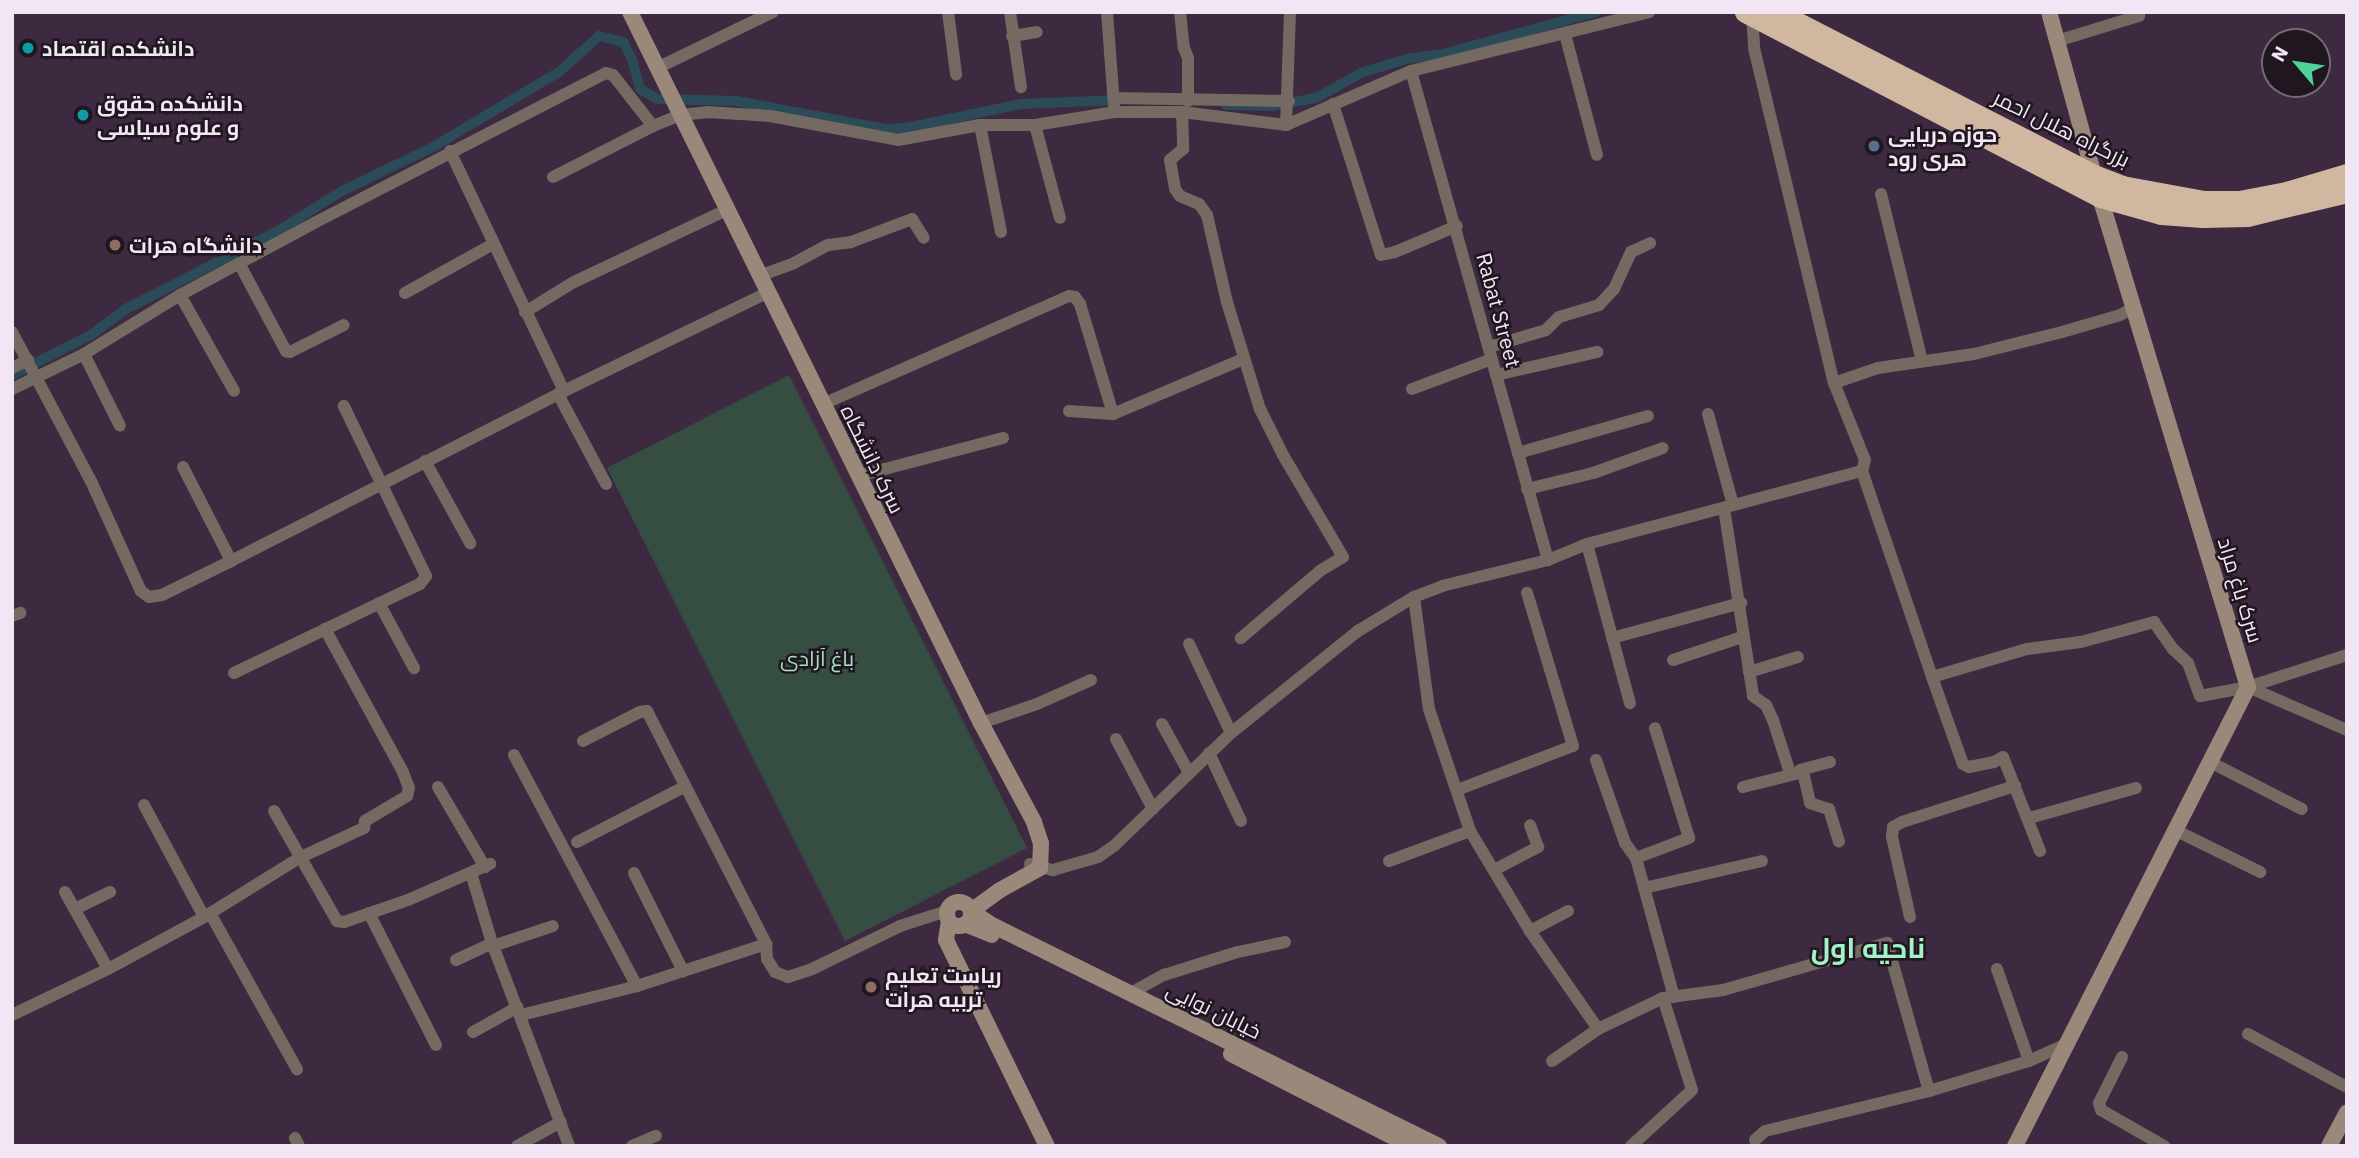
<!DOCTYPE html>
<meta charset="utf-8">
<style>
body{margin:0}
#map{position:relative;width:2359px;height:1158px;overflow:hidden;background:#3d2a40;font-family:"IBM Plex Sans",Cairo,sans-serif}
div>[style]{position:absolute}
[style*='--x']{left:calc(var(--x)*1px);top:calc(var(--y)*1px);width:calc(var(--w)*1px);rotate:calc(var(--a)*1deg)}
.green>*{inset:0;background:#364d41}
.canal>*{height:10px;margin:-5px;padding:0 5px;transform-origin:5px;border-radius:5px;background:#2a4b57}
.street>*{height:12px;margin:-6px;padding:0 6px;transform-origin:6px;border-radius:6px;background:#756a61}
.secondary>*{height:16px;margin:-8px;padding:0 8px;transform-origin:8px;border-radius:8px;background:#9a897b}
.secondary>.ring{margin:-8px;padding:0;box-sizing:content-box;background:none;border:16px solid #9a897b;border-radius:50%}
.highway>*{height:21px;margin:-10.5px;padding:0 10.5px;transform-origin:10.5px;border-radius:10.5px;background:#d1b6a0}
.dots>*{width:19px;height:19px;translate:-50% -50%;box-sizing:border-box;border:4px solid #1f1620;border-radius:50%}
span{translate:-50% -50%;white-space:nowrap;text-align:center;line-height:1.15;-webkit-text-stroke:5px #1f1620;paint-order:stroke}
.poi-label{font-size:21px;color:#f3e6f4;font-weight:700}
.left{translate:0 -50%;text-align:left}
.street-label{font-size:21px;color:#f3e6f4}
.park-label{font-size:21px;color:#a6e0c1}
.district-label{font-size:28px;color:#a1f2c7;font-weight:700}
.frame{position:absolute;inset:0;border:14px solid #f3e6f4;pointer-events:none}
.north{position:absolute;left:2261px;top:28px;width:70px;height:70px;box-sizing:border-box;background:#1f1620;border:2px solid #746975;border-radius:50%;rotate:299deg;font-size:19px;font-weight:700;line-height:28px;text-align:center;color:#f3e6f4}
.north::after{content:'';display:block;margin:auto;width:24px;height:32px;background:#50d398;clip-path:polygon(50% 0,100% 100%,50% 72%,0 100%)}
</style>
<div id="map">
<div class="green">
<div style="clip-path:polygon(789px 375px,1027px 848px,845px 941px,607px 468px)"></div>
</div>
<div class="canal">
<div style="--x:1226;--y:105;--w:46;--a:1.2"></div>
<div style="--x:1272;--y:106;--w:45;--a:-10.3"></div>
<div style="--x:1316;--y:98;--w:54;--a:-29"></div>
<div style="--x:1363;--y:72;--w:46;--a:-16.5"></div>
<div style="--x:1407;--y:59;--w:40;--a:-8.5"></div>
<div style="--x:1447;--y:53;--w:155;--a:-15.4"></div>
<div style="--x:12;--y:375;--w:89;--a:-26.9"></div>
<div style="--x:91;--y:335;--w:44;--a:-36.6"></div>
<div style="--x:126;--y:309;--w:173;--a:-27.2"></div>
<div style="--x:280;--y:230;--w:73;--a:-32.2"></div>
<div style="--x:342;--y:191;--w:101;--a:-25.8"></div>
<div style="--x:433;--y:147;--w:147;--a:-30.8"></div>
<div style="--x:559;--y:72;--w:54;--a:-42"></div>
<div style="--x:599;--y:36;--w:25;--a:14"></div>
<div style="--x:623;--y:42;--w:19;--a:62"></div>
<div style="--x:632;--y:59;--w:31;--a:75"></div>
<div style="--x:640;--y:89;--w:20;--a:30"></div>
<div style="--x:657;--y:99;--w:80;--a:1.4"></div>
<div style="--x:737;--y:101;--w:151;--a:10.7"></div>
<div style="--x:885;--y:129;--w:21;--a:-3"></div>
<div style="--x:906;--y:128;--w:117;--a:-11.8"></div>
<div style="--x:1021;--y:104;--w:98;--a:-2.3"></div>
</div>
<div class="street">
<div style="--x:948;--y:12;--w:63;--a:82.6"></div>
<div style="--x:1010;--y:12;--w:76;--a:81.7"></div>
<div style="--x:1107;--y:12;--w:93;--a:85.7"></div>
<div style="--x:1180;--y:12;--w:36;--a:84"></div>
<div style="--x:1184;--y:48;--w:11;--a:68"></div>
<div style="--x:1188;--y:58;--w:43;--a:90"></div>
<div style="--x:1752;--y:16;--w:32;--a:86"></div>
<div style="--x:1754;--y:48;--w:344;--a:76.6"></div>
<div style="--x:1834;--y:383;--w:83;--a:68.1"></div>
<div style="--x:1865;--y:460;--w:11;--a:105"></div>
<div style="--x:1862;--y:471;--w:218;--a:71.2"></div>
<div style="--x:1932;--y:677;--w:92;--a:70.4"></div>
<div style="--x:1963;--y:764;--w:7;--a:27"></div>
<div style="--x:1969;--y:767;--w:25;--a:-11"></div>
<div style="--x:1994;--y:762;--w:10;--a:-29"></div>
<div style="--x:2003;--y:757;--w:101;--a:68.5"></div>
<div style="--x:1565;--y:34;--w:125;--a:75.2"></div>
<div style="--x:1012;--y:36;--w:25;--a:-9"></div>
<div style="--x:2057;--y:41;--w:86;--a:-17"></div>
<div style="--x:657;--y:68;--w:129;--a:-25.8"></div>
<div style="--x:1411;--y:71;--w:508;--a:74.35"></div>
<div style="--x:1114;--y:98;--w:175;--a:1"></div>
<div style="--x:1333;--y:104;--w:158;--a:72.4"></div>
<div style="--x:1381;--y:255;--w:14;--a:-12"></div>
<div style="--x:1395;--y:252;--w:67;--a:-22.8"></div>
<div style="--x:1182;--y:112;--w:37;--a:88"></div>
<div style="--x:1183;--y:149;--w:17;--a:140"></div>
<div style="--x:1170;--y:160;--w:29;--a:80"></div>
<div style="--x:1175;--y:189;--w:9;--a:54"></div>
<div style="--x:1180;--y:196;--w:21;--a:23"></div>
<div style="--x:1199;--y:204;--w:14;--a:54"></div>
<div style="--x:1207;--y:215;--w:89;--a:77.1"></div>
<div style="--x:1227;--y:302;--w:112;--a:72.9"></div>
<div style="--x:1260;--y:409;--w:51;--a:63.4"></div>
<div style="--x:1283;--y:455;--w:118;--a:59.5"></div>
<div style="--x:1343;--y:557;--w:27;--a:149"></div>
<div style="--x:1320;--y:571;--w:104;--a:139.7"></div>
<div style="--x:980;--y:125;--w:109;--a:78.9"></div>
<div style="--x:1035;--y:125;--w:96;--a:75"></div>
<div style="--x:1286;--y:125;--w:113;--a:-88"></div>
<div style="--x:450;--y:151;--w:266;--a:64.6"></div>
<div style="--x:553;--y:177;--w:112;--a:-27"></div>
<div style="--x:653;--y:126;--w:29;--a:-22"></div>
<div style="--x:680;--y:115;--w:27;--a:-6"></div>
<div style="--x:707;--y:112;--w:63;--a:3.6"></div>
<div style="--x:770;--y:116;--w:130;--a:10.6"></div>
<div style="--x:898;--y:140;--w:83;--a:-10.4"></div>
<div style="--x:980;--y:125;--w:55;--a:0"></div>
<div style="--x:1035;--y:125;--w:80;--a:-9.3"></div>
<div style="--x:1114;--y:112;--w:68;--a:0"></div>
<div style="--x:1182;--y:112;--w:105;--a:7.1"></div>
<div style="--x:1286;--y:125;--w:136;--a:-23.4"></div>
<div style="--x:1411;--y:71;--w:245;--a:-13.9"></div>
<div style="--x:1881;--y:194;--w:172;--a:76.2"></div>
<div style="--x:240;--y:265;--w:98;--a:61.9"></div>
<div style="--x:286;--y:351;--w:4;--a:14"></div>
<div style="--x:290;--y:352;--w:60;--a:-26.6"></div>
<div style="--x:759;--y:276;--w:37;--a:-20"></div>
<div style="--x:794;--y:263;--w:38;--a:-28"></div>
<div style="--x:828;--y:245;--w:23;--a:-7"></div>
<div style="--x:851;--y:242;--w:65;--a:-20.7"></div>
<div style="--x:912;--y:219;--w:22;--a:58"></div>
<div style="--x:405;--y:293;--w:101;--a:-29.1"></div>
<div style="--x:180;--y:295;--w:110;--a:60.6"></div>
<div style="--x:525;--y:312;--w:57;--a:-31.5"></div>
<div style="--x:574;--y:282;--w:168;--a:-25.3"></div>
<div style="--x:12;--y:332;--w:169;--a:62.1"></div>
<div style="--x:91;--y:481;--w:121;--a:65.6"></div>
<div style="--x:141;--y:591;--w:10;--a:37"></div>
<div style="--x:149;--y:597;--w:13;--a:-9"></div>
<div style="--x:162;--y:595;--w:77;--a:-26.2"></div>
<div style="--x:231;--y:561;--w:374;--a:-27"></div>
<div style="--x:564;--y:391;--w:225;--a:-25.8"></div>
<div style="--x:1489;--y:347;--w:59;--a:-16.6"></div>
<div style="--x:1546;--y:330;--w:18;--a:-45"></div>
<div style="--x:1559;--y:317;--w:42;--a:-16.7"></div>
<div style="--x:1599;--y:305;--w:22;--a:-47"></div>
<div style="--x:1614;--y:289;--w:41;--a:-65.3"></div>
<div style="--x:1631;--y:252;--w:21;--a:-25"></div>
<div style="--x:84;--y:354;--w:80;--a:63.4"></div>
<div style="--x:12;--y:368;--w:18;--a:-27"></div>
<div style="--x:1496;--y:375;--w:104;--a:-12.8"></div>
<div style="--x:1834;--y:383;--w:46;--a:-18.8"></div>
<div style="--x:1878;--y:368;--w:97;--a:-8.3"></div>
<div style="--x:1974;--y:354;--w:91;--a:-14"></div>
<div style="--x:2062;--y:332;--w:60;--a:-16.3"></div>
<div style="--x:2120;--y:315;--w:15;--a:-28"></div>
<div style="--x:12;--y:389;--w:80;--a:-25.9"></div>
<div style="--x:84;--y:354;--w:113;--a:-31.6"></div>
<div style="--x:180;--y:295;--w:154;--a:-28.2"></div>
<div style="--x:316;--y:222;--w:326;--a:-27.2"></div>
<div style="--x:606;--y:73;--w:7;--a:16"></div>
<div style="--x:613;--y:75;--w:65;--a:51.9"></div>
<div style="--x:1412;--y:389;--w:85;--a:-20.6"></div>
<div style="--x:558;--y:394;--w:102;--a:61.9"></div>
<div style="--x:823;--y:404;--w:269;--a:-23.7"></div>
<div style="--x:1069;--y:296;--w:6;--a:9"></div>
<div style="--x:1075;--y:297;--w:9;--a:54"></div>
<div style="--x:1080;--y:304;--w:115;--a:73.3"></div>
<div style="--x:1069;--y:411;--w:44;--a:3.9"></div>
<div style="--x:1113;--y:414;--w:141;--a:-22.9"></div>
<div style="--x:1708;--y:414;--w:94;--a:74.6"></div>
<div style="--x:1518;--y:453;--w:135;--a:-15.9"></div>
<div style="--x:425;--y:461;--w:94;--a:61.2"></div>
<div style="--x:183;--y:467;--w:106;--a:62.9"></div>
<div style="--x:858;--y:476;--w:150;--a:-14.7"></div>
<div style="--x:1527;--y:489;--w:68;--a:-13.6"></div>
<div style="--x:1593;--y:473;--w:74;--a:-19.7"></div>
<div style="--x:1724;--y:508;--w:190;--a:81.2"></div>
<div style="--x:1753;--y:696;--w:16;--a:35"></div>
<div style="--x:1766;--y:705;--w:17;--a:65"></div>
<div style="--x:1773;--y:720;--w:56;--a:72.2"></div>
<div style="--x:1587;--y:544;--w:165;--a:74.9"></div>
<div style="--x:1414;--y:597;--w:113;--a:82.4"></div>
<div style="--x:1429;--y:709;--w:129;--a:71.4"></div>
<div style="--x:1470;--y:831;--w:117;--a:59"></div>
<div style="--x:1530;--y:931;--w:119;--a:55.2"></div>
<div style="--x:1598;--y:1029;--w:72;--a:-25.5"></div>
<div style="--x:1663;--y:998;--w:96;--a:72.5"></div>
<div style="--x:1692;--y:1090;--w:83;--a:137.4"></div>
<div style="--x:379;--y:603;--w:74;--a:61.7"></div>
<div style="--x:12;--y:616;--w:9;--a:-21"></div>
<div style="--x:1612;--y:638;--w:134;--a:-15.2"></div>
<div style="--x:1189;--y:644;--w:98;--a:64.7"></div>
<div style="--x:1673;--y:660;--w:73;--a:-18.4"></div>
<div style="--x:1749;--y:672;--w:51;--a:-17"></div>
<div style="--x:234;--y:673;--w:206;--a:-25.6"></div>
<div style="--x:420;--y:584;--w:10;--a:-53"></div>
<div style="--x:426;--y:576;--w:189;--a:-115.8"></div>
<div style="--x:1932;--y:677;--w:99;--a:-16.4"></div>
<div style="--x:2027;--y:649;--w:54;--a:-7.4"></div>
<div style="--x:2081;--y:642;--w:76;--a:-15.3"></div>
<div style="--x:2154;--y:622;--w:33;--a:55"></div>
<div style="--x:2173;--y:649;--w:21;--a:43"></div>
<div style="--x:2188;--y:663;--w:35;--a:70"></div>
<div style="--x:2200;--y:696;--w:49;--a:-10.6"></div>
<div style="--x:2248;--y:687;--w:104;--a:-17.9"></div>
<div style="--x:2248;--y:687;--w:108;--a:23.5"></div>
<div style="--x:981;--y:723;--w:59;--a:-18.7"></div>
<div style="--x:1037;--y:704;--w:59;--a:-24"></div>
<div style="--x:1162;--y:724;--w:54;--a:61"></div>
<div style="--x:1116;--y:739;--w:79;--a:62.1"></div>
<div style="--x:583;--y:741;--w:64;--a:-27"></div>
<div style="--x:640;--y:712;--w:7;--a:-8"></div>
<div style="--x:647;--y:711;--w:262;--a:62.9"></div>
<div style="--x:1209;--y:753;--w:75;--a:64.8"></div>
<div style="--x:514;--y:755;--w:262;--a:62"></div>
<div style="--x:1596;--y:760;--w:88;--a:70.7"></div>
<div style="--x:1625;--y:843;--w:19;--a:54"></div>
<div style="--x:1636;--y:858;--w:144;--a:74.7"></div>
<div style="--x:2210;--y:762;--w:103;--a:27.1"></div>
<div style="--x:1800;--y:770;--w:31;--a:-15"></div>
<div style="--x:438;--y:787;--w:93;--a:59.6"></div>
<div style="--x:1743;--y:787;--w:62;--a:-14"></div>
<div style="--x:1803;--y:772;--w:32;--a:77"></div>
<div style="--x:1810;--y:803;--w:20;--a:18"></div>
<div style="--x:1829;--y:809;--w:34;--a:73"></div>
<div style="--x:1457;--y:790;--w:124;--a:-20.8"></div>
<div style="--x:1573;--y:746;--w:160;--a:-106.7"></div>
<div style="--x:144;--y:805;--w:127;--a:61.8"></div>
<div style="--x:274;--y:811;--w:127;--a:60.2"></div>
<div style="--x:337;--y:921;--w:7;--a:8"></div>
<div style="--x:344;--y:922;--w:68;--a:-19"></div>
<div style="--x:408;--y:900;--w:90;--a:-23.7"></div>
<div style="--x:2029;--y:818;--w:111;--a:-15.7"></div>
<div style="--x:2177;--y:831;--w:93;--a:26.3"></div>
<div style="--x:577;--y:842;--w:120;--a:-27.2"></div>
<div style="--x:1636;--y:858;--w:57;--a:-20.7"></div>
<div style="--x:1689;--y:838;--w:115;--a:-107.2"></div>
<div style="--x:1389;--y:861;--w:86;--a:-20.3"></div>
<div style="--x:1030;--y:864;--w:24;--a:15"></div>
<div style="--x:1053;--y:870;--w:47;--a:-16.1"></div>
<div style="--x:1098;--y:857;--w:19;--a:-35"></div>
<div style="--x:1114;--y:846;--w:163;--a:-44"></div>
<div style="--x:1231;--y:733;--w:163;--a:-38.8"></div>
<div style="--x:1358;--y:631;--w:66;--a:-31.3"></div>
<div style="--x:1414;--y:597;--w:30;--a:-21"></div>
<div style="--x:1442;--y:586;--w:109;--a:-13.8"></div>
<div style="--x:1548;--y:560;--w:42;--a:-22.3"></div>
<div style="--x:1587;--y:544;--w:285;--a:-14.9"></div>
<div style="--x:1494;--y:870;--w:50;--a:-27.6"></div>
<div style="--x:1538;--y:847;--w:23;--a:-110"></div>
<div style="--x:471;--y:873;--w:73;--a:73.3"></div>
<div style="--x:492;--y:943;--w:217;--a:69.2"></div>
<div style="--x:634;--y:873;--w:110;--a:63.4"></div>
<div style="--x:1644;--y:888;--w:121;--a:-12.9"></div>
<div style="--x:65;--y:892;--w:88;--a:60.8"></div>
<div style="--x:75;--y:909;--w:39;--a:-26"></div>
<div style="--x:210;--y:913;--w:179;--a:60.9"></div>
<div style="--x:369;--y:913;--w:148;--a:63.1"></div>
<div style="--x:1910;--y:917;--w:82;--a:-102.7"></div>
<div style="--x:1892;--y:837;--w:10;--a:-84"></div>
<div style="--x:1893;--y:827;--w:10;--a:-29"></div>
<div style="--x:1902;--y:822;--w:119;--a:-17.7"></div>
<div style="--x:1530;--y:931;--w:43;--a:-27.8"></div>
<div style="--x:493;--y:946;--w:63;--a:-18.4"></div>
<div style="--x:456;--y:960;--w:40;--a:-25"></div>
<div style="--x:1997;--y:969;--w:97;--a:70.8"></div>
<div style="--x:1131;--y:993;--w:38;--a:-29"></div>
<div style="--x:1164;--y:975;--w:77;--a:-17.3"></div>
<div style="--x:1238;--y:952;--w:48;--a:-12"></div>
<div style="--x:1663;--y:998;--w:61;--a:-7.6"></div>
<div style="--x:1723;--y:990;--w:171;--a:-16"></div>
<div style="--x:1887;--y:943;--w:154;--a:74.2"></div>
<div style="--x:12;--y:1015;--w:106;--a:-25.6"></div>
<div style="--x:108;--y:969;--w:109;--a:-28.4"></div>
<div style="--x:204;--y:917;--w:112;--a:-31.8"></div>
<div style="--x:299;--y:858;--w:72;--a:-24.8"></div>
<div style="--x:364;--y:828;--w:7;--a:-82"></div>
<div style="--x:365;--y:821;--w:49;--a:-30.8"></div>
<div style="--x:407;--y:796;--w:8;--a:-76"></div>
<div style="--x:409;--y:788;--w:17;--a:-111"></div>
<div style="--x:403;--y:772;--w:163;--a:-118.6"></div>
<div style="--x:521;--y:1015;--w:120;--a:-14"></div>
<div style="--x:637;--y:986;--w:136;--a:-18"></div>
<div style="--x:766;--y:944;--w:15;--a:86"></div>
<div style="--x:767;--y:959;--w:15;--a:58"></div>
<div style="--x:775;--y:972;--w:14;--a:21"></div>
<div style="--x:788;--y:977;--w:25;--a:-18"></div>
<div style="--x:812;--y:969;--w:98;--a:-26"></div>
<div style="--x:900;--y:926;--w:49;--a:-17.7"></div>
<div style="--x:473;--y:1032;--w:51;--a:-29.1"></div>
<div style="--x:2248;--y:1034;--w:112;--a:28.2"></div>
<div style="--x:2122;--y:1057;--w:51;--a:116.6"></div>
<div style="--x:2099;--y:1103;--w:7;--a:74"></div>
<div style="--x:2101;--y:1110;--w:73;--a:29.7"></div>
<div style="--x:1552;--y:1061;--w:56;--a:-34.8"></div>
<div style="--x:295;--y:1138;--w:9;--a:63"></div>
<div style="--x:1755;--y:1140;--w:13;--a:-42"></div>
<div style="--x:1765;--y:1131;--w:169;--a:-13.7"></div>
<div style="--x:1929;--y:1091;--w:104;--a:-16.7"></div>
<div style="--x:2029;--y:1061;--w:42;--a:-24.1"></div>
<div style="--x:517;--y:1146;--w:50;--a:-28.6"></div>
<div style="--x:632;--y:1146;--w:26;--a:-23"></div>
</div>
<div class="secondary">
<div style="--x:630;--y:12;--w:793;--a:63.73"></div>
<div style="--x:981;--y:723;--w:112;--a:61.8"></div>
<div style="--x:1034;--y:822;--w:22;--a:72"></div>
<div style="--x:1041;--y:843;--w:25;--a:92"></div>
<div style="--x:1040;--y:868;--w:46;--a:151.2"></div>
<div style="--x:1000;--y:890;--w:36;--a:144"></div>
<div style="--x:971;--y:911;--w:23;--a:34"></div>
<div style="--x:990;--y:924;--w:501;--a:26.31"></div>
<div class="ring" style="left:947px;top:902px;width:8px;height:8px"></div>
<div style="--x:949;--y:921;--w:19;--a:99"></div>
<div style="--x:946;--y:940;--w:229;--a:63.9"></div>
<div style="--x:965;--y:924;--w:29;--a:22"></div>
<div style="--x:1231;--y:1054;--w:202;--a:27.1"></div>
<div style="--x:2015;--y:1146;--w:515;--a:-63.09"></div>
<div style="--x:2248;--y:687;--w:512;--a:-106.81"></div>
<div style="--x:2100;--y:197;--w:192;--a:-105.4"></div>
<div style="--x:2329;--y:1146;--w:38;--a:-62"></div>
</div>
<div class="highway">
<div style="--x:1745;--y:12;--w:400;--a:27.5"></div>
<div style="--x:2100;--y:197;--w:63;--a:15.6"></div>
<div style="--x:2161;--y:214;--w:41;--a:4.2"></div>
<div style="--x:2202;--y:217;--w:45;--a:-1.3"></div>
<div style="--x:2247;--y:216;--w:103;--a:-13.5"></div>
<div style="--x:1777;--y:12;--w:356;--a:27.2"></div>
<div style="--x:2094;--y:175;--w:30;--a:21"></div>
<div style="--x:2122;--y:186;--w:82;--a:10.5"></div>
<div style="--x:2203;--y:201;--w:36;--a:0"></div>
<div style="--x:2239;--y:201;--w:48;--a:-10.8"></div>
<div style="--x:2286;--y:192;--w:64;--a:-16.4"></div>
</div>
<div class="dots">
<div style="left:28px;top:48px;background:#0f9aa8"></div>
<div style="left:83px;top:115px;background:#0f9aa8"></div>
<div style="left:1874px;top:146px;background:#5c6f8a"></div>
<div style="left:115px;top:245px;background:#8d6e63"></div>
<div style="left:871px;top:987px;background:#8d6e63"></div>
</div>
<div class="poi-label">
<span class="left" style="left:42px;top:48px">دانشکده اقتصاد</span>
<span class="left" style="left:97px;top:115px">دانشکده حقوق<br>و علوم سیاسی</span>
<span class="left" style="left:1888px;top:146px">حوزه دریایی<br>هری رود</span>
<span class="left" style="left:129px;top:245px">دانشگاه هرات</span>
<span class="left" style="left:885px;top:987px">ریاست تعلیم<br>تربیه هرات</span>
</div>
<div class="street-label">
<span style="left:2062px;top:128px;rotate:26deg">بزرگراه هلال احمر</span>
<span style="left:1499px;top:310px;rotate:75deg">Rabat Street</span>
<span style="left:873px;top:459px;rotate:64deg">سرک دانشگاه</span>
<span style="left:2241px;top:590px;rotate:73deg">سرک باغ مراد</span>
<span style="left:1214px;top:1010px;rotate:26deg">خیابان نوایی</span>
</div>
<div class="park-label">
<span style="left:817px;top:658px">باغ آزادی</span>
</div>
<div class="district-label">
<span style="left:1868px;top:948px">ناحیه اول</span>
</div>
<div class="frame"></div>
<div class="north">N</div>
</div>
